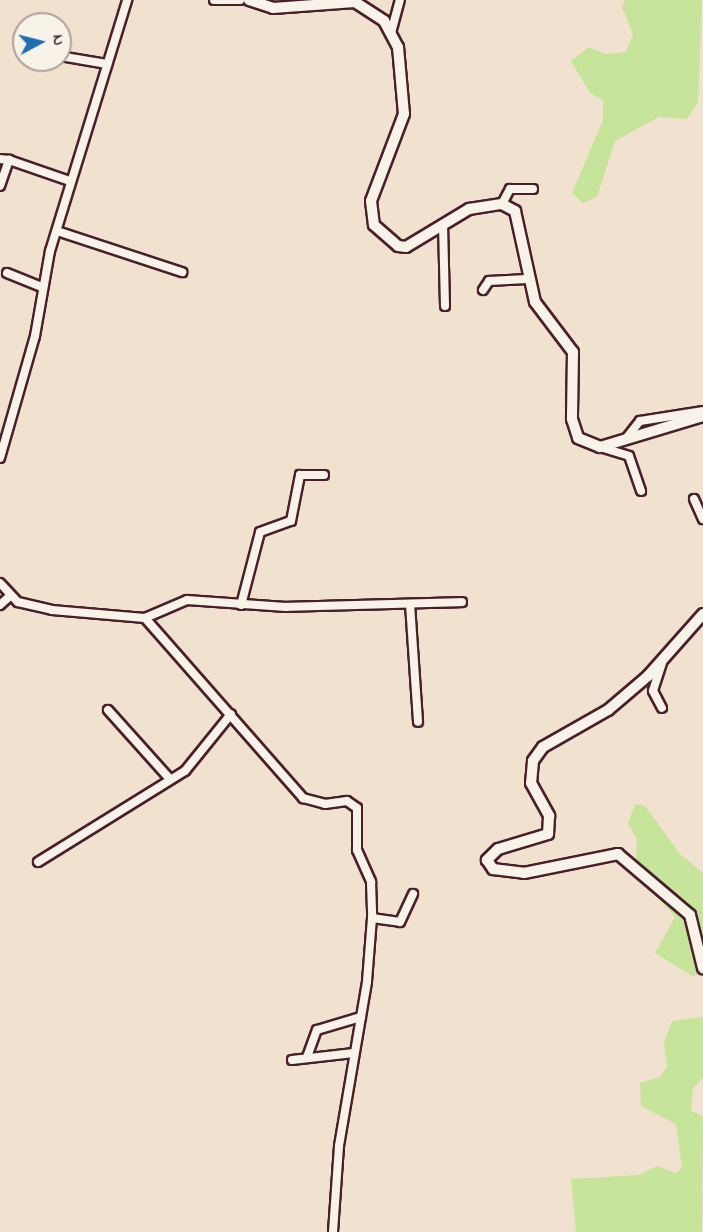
<!DOCTYPE html>
<style>
body{margin:0}
#map{position:relative;width:703px;height:1232px;overflow:hidden;background:#f0e2ce;font-family:"Indie Flower",sans-serif}
div>[style]{position:absolute}
[style*='--x']{left:calc(var(--x)*1px);top:calc(var(--y)*1px);width:calc(var(--w)*1px);rotate:calc(var(--a)*1deg)}
.green>*{inset:0;background:#c7e49b}
.roads{filter:drop-shadow(2px 0 #4a1f2b) drop-shadow(-2px 0 #4a1f2b) drop-shadow(0 2px #4a1f2b) drop-shadow(0 -2px #4a1f2b)}
.minor>*{height:8px;margin:-4px;padding:0 4px;transform-origin:4px;border-radius:4px;background:#f7f3e8}
.tertiary>*{height:10px;margin:-5px;padding:0 5px;transform-origin:5px;border-radius:5px;background:#f7f3e8}
span{translate:-50% -50%;white-space:nowrap;text-align:center;line-height:1.15;-webkit-text-stroke:4.5px #f7f3e8;paint-order:stroke}
.north{position:absolute;left:12px;top:12px;width:60px;height:60px;box-sizing:border-box;background:#f7f3e8;border:2px solid #b29e9c;border-radius:50%;rotate:83deg;font-size:16px;font-weight:700;line-height:24px;text-align:center;color:#4a1f2b}
.north::after{content:'';display:block;margin:auto;width:21px;height:27px;background:#1f6fb2;clip-path:polygon(50% 0,100% 100%,50% 72%,0 100%)}
</style>
<div id="map">
<div class="green">
<div style="clip-path:polygon(625px 0,702px 0,698px 102px,687px 119px,659px 117px,615px 141px,597px 197px,583px 203px,572px 193px,603px 120px,603px 100px,590px 93px,571px 61px,589px 47px,605px 54px,626px 52px,633px 34px,622px 7px)"></div>
<div style="clip-path:polygon(635px 804px,645px 806px,680px 854px,703px 873px,703px 955px,694px 977px,655px 953px,675px 917px,652px 891px,636px 859px,637px 840px,628px 823px)"></div>
<div style="clip-path:polygon(703px 1017px,703px 1077px,693px 1088px,691px 1111px,703px 1116px,702px 1232px,576px 1232px,571px 1179px,639px 1175px,657px 1166px,676px 1173px,682px 1167px,676px 1124px,641px 1106px,640px 1083px,660px 1077px,667px 1066px,664px 1043px,672px 1021px)"></div>
</div>
<div class="roads">
<div class="minor">
<div style="--x:214;--y:0;--w:26;--a:0"></div>
<div style="--x:391;--y:33;--w:34;--a:-75"></div>
<div style="--x:60;--y:56;--w:48;--a:9.7"></div>
<div style="--x:0;--y:159;--w:9;--a:6"></div>
<div style="--x:0;--y:186;--w:28;--a:-71"></div>
<div style="--x:9;--y:160;--w:65;--a:19"></div>
<div style="--x:502;--y:204;--w:17;--a:-62"></div>
<div style="--x:510;--y:189;--w:23;--a:0"></div>
<div style="--x:443;--y:224;--w:82;--a:88.6"></div>
<div style="--x:57;--y:231;--w:132;--a:18.2"></div>
<div style="--x:7;--y:273;--w:38;--a:22"></div>
<div style="--x:483;--y:290;--w:11;--a:-56"></div>
<div style="--x:489;--y:281;--w:38;--a:-3"></div>
<div style="--x:625;--y:440;--w:24;--a:-52"></div>
<div style="--x:640;--y:421;--w:64;--a:-9"></div>
<div style="--x:600;--y:447;--w:30;--a:17"></div>
<div style="--x:629;--y:456;--w:37;--a:71"></div>
<div style="--x:0;--y:458;--w:127;--a:-74"></div>
<div style="--x:35;--y:336;--w:86;--a:-80"></div>
<div style="--x:50;--y:251;--w:263;--a:-72.9"></div>
<div style="--x:694;--y:499;--w:22;--a:66"></div>
<div style="--x:0;--y:583;--w:26;--a:47"></div>
<div style="--x:18;--y:602;--w:35;--a:13"></div>
<div style="--x:52;--y:610;--w:93;--a:4.9"></div>
<div style="--x:145;--y:618;--w:240;--a:48.7"></div>
<div style="--x:303;--y:798;--w:23;--a:15"></div>
<div style="--x:325;--y:804;--w:22;--a:-8"></div>
<div style="--x:347;--y:801;--w:12;--a:35"></div>
<div style="--x:357;--y:808;--w:42;--a:90"></div>
<div style="--x:357;--y:850;--w:35;--a:66"></div>
<div style="--x:371;--y:882;--w:36;--a:88"></div>
<div style="--x:372;--y:918;--w:64;--a:94.5"></div>
<div style="--x:367;--y:982;--w:166;--a:99.7"></div>
<div style="--x:339;--y:1146;--w:86;--a:94"></div>
<div style="--x:410;--y:604;--w:118;--a:86.1"></div>
<div style="--x:0;--y:605;--w:13;--a:-42"></div>
<div style="--x:241;--y:605;--w:75;--a:-75.4"></div>
<div style="--x:260;--y:532;--w:33;--a:-20"></div>
<div style="--x:291;--y:521;--w:47;--a:-78.9"></div>
<div style="--x:300;--y:475;--w:24;--a:0"></div>
<div style="--x:145;--y:618;--w:46;--a:-23.2"></div>
<div style="--x:187;--y:600;--w:99;--a:4"></div>
<div style="--x:286;--y:607;--w:176;--a:-1.6"></div>
<div style="--x:662;--y:663;--w:29;--a:108"></div>
<div style="--x:653;--y:691;--w:19;--a:62"></div>
<div style="--x:108;--y:710;--w:93;--a:48.1"></div>
<div style="--x:38;--y:862;--w:173;--a:-31.8"></div>
<div style="--x:185;--y:771;--w:73;--a:-51.1"></div>
<div style="--x:372;--y:918;--w:28;--a:8"></div>
<div style="--x:400;--y:922;--w:31;--a:-65"></div>
<div style="--x:307;--y:1057;--w:29;--a:-70"></div>
<div style="--x:317;--y:1030;--w:46;--a:-16.5"></div>
<div style="--x:292;--y:1060;--w:62;--a:-6.4"></div>
</div>
<div class="tertiary">
<div style="--x:249;--y:0;--w:25;--a:18"></div>
<div style="--x:273;--y:8;--w:82;--a:-4.2"></div>
<div style="--x:355;--y:2;--w:35;--a:33"></div>
<div style="--x:384;--y:21;--w:30;--a:62"></div>
<div style="--x:398;--y:47;--w:67;--a:84.9"></div>
<div style="--x:404;--y:114;--w:93;--a:110.8"></div>
<div style="--x:371;--y:201;--w:24;--a:83"></div>
<div style="--x:374;--y:225;--w:32;--a:41"></div>
<div style="--x:398;--y:246;--w:8;--a:7"></div>
<div style="--x:406;--y:247;--w:74;--a:-31.1"></div>
<div style="--x:469;--y:209;--w:33;--a:-9"></div>
<div style="--x:502;--y:204;--w:15;--a:28"></div>
<div style="--x:515;--y:211;--w:93;--a:77.6"></div>
<div style="--x:535;--y:302;--w:63;--a:52.8"></div>
<div style="--x:573;--y:352;--w:67;--a:90.9"></div>
<div style="--x:572;--y:419;--w:20;--a:72"></div>
<div style="--x:578;--y:438;--w:24;--a:22"></div>
<div style="--x:600;--y:447;--w:108;--a:-16.8"></div>
<div style="--x:703;--y:614;--w:83;--a:131.6"></div>
<div style="--x:648;--y:676;--w:52;--a:139.6"></div>
<div style="--x:608;--y:710;--w:75;--a:150.4"></div>
<div style="--x:543;--y:747;--w:17;--a:126"></div>
<div style="--x:533;--y:761;--w:22;--a:95"></div>
<div style="--x:531;--y:783;--w:38;--a:61"></div>
<div style="--x:549;--y:816;--w:18;--a:93"></div>
<div style="--x:548;--y:834;--w:52;--a:163.3"></div>
<div style="--x:498;--y:849;--w:16;--a:135"></div>
<div style="--x:487;--y:860;--w:11;--a:56"></div>
<div style="--x:493;--y:869;--w:31;--a:7"></div>
<div style="--x:524;--y:873;--w:96;--a:-11.4"></div>
<div style="--x:618;--y:854;--w:94;--a:40.3"></div>
<div style="--x:690;--y:915;--w:55;--a:76.2"></div>
</div>
</div>
<div class="north">N</div>
</div>
